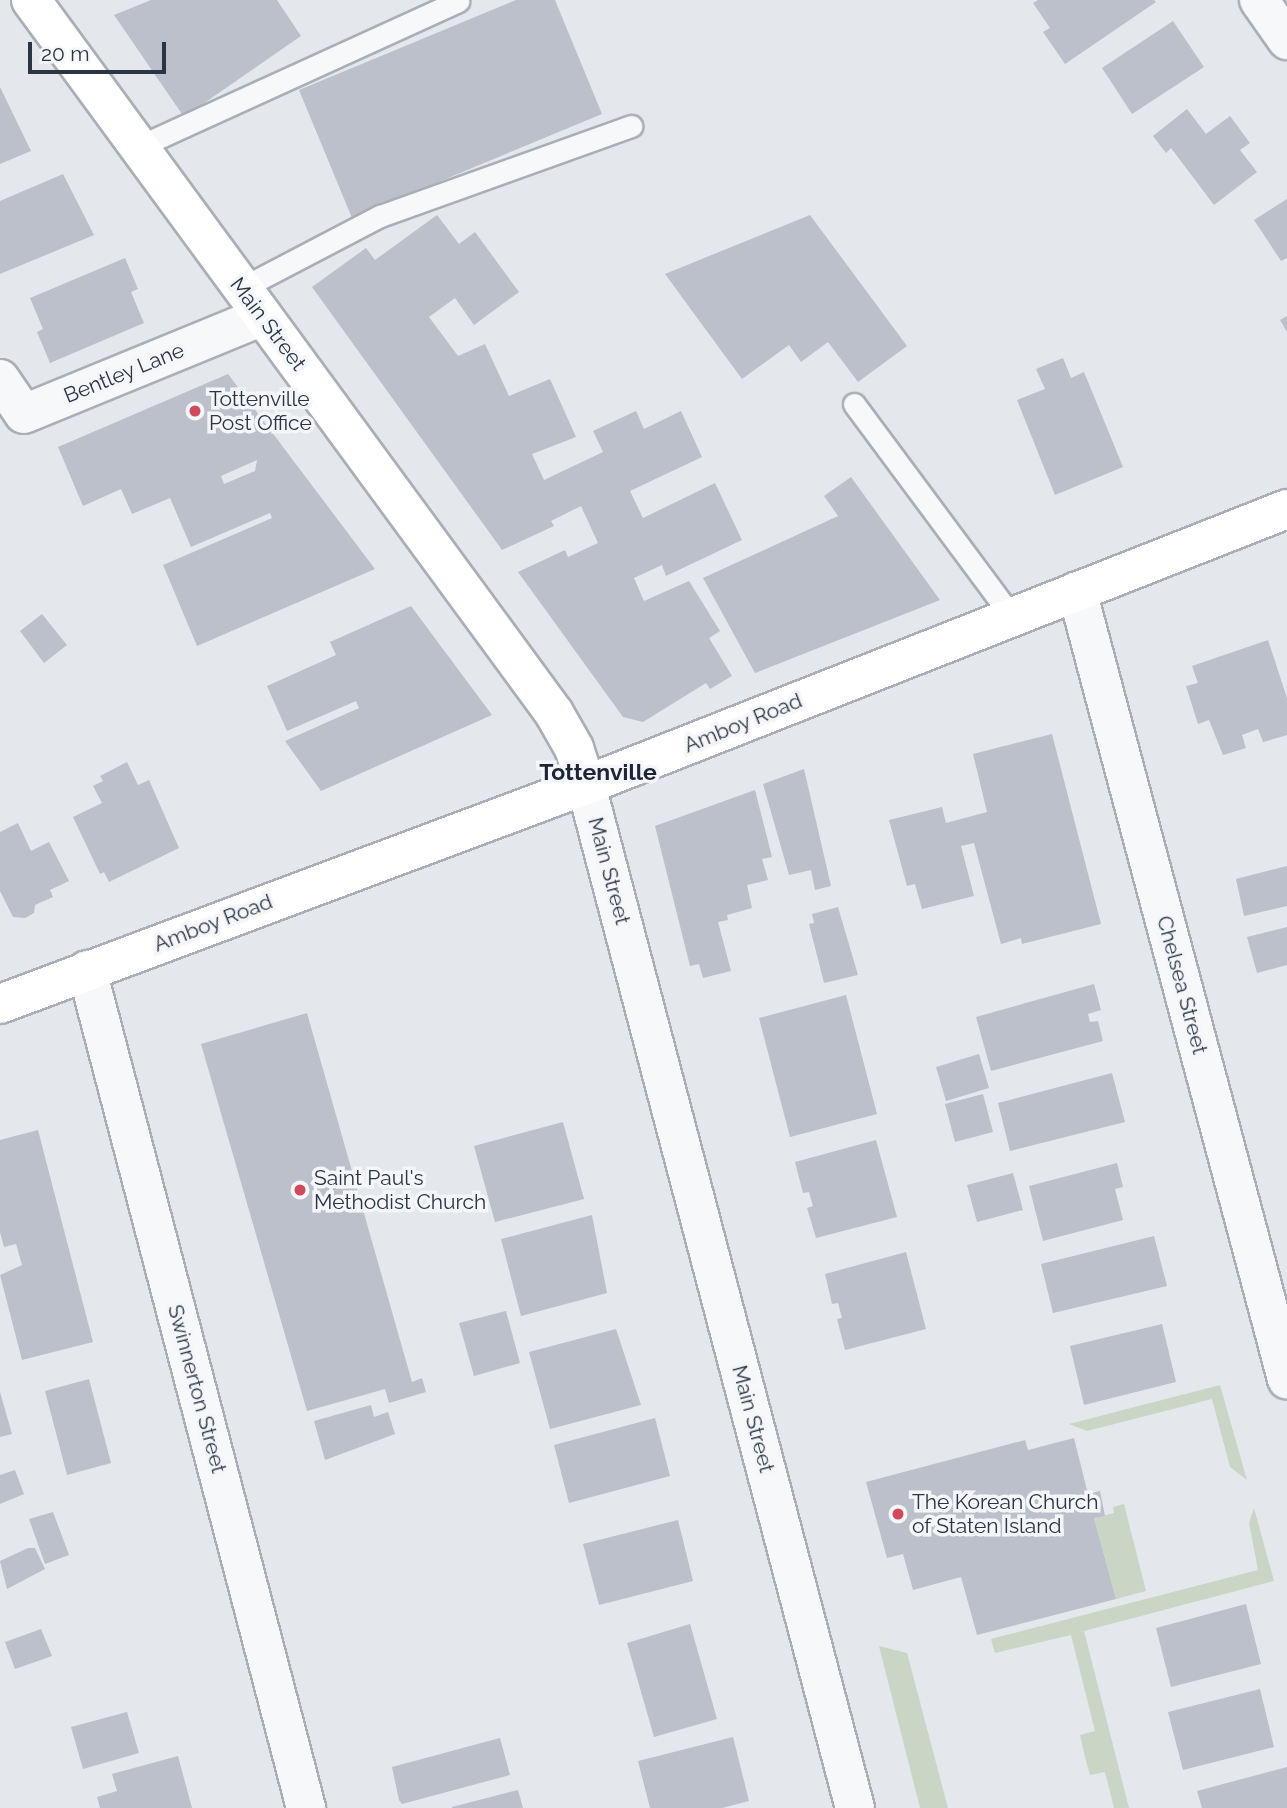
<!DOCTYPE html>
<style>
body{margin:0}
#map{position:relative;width:1287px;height:1808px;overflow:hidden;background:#e4e7ec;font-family:Raleway,sans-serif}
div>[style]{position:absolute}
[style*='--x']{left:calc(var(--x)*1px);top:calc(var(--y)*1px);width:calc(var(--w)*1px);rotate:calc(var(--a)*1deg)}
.green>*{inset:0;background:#c9d6c5}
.building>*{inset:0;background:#bbc0ca}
.roads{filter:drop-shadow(2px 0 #a9aeb7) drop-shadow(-2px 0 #a9aeb7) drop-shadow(0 2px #a9aeb7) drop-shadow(0 -2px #a9aeb7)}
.lane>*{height:21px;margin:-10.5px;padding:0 10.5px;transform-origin:10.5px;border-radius:10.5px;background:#f7f8fa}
.street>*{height:38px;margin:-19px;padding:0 19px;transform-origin:19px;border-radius:19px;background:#f7f8fa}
.secondary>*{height:38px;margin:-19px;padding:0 19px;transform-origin:19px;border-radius:19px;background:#fff}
.dots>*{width:19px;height:19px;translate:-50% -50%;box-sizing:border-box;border:4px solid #f4f6f9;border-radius:50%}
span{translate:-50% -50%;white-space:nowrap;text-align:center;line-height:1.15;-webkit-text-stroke:7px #f4f6f9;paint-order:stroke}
.street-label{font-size:21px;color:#2b3445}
.poi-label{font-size:21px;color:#2b3445}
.left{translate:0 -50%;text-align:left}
.neighbourhood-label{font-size:23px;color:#1d2536;font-weight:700}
.scale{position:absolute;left:28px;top:42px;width:138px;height:32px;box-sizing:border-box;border:4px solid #2b3445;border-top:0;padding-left:9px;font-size:21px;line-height:24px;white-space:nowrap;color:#2b3445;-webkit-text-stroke:5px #f4f6f9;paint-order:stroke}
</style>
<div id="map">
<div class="green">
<div style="clip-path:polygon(1220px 1385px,1247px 1480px,1230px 1467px,1212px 1399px,1087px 1431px,1069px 1424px)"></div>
<div style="clip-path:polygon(1124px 1504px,1146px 1591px,1116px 1599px,1094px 1518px,1114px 1513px,1113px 1507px)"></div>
<div style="clip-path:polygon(1254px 1508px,1274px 1581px,1084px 1631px,1129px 1808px,1114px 1808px,1105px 1772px,1090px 1775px,1085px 1757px,1080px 1735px,1095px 1731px,1071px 1635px,995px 1653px,991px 1639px,1258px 1570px,1249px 1523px)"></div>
<div style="clip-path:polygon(879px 1646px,907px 1653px,948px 1808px,920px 1808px)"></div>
</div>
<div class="building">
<div style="clip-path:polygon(151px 0,277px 0,301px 36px,184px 117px,114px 15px)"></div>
<div style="clip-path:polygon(516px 0,555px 0,602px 114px,352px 218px,299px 90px)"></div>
<div style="clip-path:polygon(1038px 0,1154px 0,1156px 2px,1065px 64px,1043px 32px,1050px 28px,1033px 3px)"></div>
<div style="clip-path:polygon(1173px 21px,1204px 67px,1132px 114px,1102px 68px)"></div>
<div style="clip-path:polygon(0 87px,31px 151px,0 164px)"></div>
<div style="clip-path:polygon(1187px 109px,1206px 134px,1230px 116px,1250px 143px,1240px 150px,1257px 172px,1214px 205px,1171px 148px,1166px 153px,1153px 136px)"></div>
<div style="clip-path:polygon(63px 174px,94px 235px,0 274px,0 201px)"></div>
<div style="clip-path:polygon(1287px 199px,1287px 258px,1281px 261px,1254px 220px)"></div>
<div style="clip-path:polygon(437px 215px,459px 244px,475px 232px,519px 292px,474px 325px,455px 298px,429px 317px,458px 356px,485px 344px,509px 396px,550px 379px,576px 437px,532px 454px,544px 480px,603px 452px,593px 431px,636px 411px,644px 429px,681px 411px,702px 457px,630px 491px,643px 518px,715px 483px,742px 540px,666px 576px,662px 565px,634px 578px,644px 601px,689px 581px,720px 631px,709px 638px,732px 676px,710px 689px,706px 683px,643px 722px,623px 717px,518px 572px,565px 550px,568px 557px,598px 543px,581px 506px,551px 521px,554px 526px,502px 550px,312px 287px,366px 248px,375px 260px)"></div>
<div style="clip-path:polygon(810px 215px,907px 346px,858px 382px,828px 342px,801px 362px,789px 345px,742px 379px,665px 274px)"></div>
<div style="clip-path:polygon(125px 258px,138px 289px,131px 292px,144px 323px,50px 363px,37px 332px,43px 329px,30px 298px)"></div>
<div style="clip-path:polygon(1287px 316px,1287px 332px,1280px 320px)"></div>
<div style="clip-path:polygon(1063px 358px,1071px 378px,1084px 372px,1123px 467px,1055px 495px,1017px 400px,1045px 389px,1036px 369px)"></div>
<div style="clip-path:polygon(evenodd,228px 374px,375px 569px,197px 646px,163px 565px,272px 518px,270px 513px,191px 547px,170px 498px,132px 514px,121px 489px,83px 506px,58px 447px,228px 374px,257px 460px,255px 471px,224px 484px,221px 476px,257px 460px)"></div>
<div style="clip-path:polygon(851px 477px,940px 600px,755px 673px,703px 578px,838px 516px,824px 496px)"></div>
<div style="clip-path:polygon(411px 606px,492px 715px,321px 791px,285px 741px,359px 708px,356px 701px,287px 731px,267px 686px,336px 655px,330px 642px)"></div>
<div style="clip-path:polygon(42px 614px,67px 645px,44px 663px,20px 631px)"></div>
<div style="clip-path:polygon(1268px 640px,1287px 698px,1287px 735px,1263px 742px,1258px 729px,1242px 735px,1246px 748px,1223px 755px,1209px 720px,1198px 724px,1186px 686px,1198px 683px,1192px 666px)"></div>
<div style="clip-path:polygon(1052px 734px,1101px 924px,1022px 944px,1021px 938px,1001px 944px,974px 843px,961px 846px,974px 896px,922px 909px,915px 884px,907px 886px,889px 820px,942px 807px,946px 823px,987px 812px,973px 754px)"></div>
<div style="clip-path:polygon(127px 762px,138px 785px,149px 780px,179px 848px,109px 882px,104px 872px,100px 874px,73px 817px,102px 803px,93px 786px,103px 781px,100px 776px)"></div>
<div style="clip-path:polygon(804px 769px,831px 886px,815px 890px,811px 870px,789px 875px,763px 784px)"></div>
<div style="clip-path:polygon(755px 790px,772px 857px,762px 859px,768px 880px,747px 885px,752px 908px,727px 915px,728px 920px,718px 922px,731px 971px,703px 978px,699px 964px,690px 966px,655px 826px)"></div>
<div style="clip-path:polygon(18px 823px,31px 851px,49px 842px,69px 881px,50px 890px,53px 897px,35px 905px,34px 913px,25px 918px,13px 917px,0 891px,0 832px)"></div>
<div style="clip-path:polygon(1287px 866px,1287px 906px,1244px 916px,1236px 879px)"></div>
<div style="clip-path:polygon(838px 907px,858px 975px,824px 983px,809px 924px,814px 923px,812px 914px)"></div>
<div style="clip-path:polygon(1287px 927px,1287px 965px,1257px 973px,1247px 937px)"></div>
<div style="clip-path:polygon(1094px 984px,1101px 1010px,1088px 1014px,1090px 1022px,1098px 1021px,1103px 1041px,991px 1071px,976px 1017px)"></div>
<div style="clip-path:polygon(846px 995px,877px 1114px,790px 1137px,759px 1018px)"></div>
<div style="clip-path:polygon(307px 1013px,412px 1382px,422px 1378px,426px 1392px,389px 1403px,385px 1389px,307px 1411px,201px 1044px)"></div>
<div style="clip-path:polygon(979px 1054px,989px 1088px,946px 1101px,936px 1067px)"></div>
<div style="clip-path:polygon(1112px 1073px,1125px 1122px,1010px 1151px,998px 1103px)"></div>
<div style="clip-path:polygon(983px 1094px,993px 1132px,955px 1142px,945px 1104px)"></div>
<div style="clip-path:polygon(563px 1122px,584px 1199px,495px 1222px,474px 1146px)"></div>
<div style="clip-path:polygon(38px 1130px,93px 1342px,22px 1360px,0 1275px,22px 1265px,16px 1244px,4px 1247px,0 1232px,0 1140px)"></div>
<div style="clip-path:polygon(876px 1140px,897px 1217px,816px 1238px,807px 1208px,813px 1206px,809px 1192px,803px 1193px,795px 1162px)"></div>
<div style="clip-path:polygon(1117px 1163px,1123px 1187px,1115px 1189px,1123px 1220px,1043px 1241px,1029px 1186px)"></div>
<div style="clip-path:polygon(1013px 1173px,1023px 1210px,977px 1222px,967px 1185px)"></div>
<div style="clip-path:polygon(592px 1215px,607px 1293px,521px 1316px,501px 1239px)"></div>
<div style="clip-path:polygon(1154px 1236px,1167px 1286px,1053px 1313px,1041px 1264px)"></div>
<div style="clip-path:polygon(906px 1252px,926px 1329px,845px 1350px,837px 1319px,842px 1318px,838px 1303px,832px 1304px,825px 1274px)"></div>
<div style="clip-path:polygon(506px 1311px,520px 1363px,474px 1376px,459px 1323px)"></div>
<div style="clip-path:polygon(1162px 1324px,1176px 1382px,1084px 1405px,1070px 1346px)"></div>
<div style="clip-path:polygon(616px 1329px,641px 1405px,550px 1429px,529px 1352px)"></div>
<div style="clip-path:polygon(89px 1379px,111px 1463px,67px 1475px,45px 1391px)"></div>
<div style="clip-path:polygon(0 1392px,12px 1434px,0 1437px)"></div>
<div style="clip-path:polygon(371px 1405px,374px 1417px,388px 1412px,395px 1434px,325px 1460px,314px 1421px)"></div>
<div style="clip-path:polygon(655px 1418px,670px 1476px,569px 1503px,554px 1445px)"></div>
<div style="clip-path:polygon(1074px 1438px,1088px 1494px,1100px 1491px,1105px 1516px,1094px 1518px,1116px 1599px,977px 1635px,961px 1577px,913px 1590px,903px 1554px,887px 1558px,866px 1482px,1025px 1440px,1028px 1450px)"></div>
<div style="clip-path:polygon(15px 1470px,24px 1494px,0 1504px,0 1475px)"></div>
<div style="clip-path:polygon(53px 1512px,69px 1555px,45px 1564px,29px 1519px)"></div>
<div style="clip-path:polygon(678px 1520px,693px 1581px,599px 1605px,583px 1544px)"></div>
<div style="clip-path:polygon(28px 1548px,35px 1548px,45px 1569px,7px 1589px,0 1561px)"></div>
<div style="clip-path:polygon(1246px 1604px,1261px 1664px,1171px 1687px,1156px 1628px)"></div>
<div style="clip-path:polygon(690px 1624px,717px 1719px,654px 1737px,627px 1643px)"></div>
<div style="clip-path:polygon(41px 1629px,52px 1656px,15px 1669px,5px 1642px)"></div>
<div style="clip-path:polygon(1260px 1689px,1274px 1747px,1183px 1770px,1168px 1712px)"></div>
<div style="clip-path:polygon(127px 1712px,139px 1753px,83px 1769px,71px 1727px)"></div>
<div style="clip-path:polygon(733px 1737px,749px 1801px,722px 1808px,650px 1808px,638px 1761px)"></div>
<div style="clip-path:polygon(500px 1738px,510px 1775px,402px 1804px,399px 1800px,392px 1767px)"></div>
<div style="clip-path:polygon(178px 1756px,192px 1808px,100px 1808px,97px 1797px,117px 1791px,112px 1774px)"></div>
<div style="clip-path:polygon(1287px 1767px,1287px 1808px,1202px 1808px,1197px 1791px)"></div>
<div style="clip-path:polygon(518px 1790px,523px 1808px,452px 1808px,452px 1807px)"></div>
</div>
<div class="roads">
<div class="lane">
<div style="--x:138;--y:147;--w:352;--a:-24.5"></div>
<div style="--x:242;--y:288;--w:156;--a:-27.6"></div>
<div style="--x:380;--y:216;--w:267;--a:-19.7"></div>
<div style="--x:854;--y:404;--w:265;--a:53.4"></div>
</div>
<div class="street">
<div style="--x:1259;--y:0;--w:49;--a:55"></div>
<div style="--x:0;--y:379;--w:42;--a:55.6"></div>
<div style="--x:24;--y:414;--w:258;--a:-22.3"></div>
<div style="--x:1077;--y:591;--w:816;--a:75.08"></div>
<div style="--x:586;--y:785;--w:1058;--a:75.27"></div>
<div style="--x:87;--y:970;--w:866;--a:75.35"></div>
</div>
<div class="secondary">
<div style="--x:31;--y:0;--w:884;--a:53.74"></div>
<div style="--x:554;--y:713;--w:40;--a:60.3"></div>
<div style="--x:574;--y:748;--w:39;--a:72"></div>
<div style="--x:0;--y:1004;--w:626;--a:-20.49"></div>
<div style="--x:586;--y:785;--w:753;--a:-21.49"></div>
</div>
</div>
<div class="dots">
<div style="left:195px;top:411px;background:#d1495b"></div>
<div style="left:300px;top:1190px;background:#d1495b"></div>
<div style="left:898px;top:1514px;background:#d1495b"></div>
</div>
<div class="street-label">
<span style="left:268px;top:324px;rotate:53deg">Main Street</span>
<span style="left:124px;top:373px;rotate:-22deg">Bentley Lane</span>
<span style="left:743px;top:723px;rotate:-22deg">Amboy Road</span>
<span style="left:609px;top:871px;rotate:75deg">Main Street</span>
<span style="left:213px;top:923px;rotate:-21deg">Amboy Road</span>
<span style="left:1182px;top:985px;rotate:75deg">Chelsea Street</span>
<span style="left:197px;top:1389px;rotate:75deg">Swinnerton Street</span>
<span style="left:753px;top:1419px;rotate:75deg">Main Street</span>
</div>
<div class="poi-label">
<span class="left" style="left:209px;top:411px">Tottenville<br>Post Office</span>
<span class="left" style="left:314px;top:1190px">Saint Paul's<br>Methodist Church</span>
<span class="left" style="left:912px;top:1514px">The Korean Church<br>of Staten Island</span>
</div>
<div class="neighbourhood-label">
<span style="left:598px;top:772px">Tottenville</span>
</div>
<div class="scale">20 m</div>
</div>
